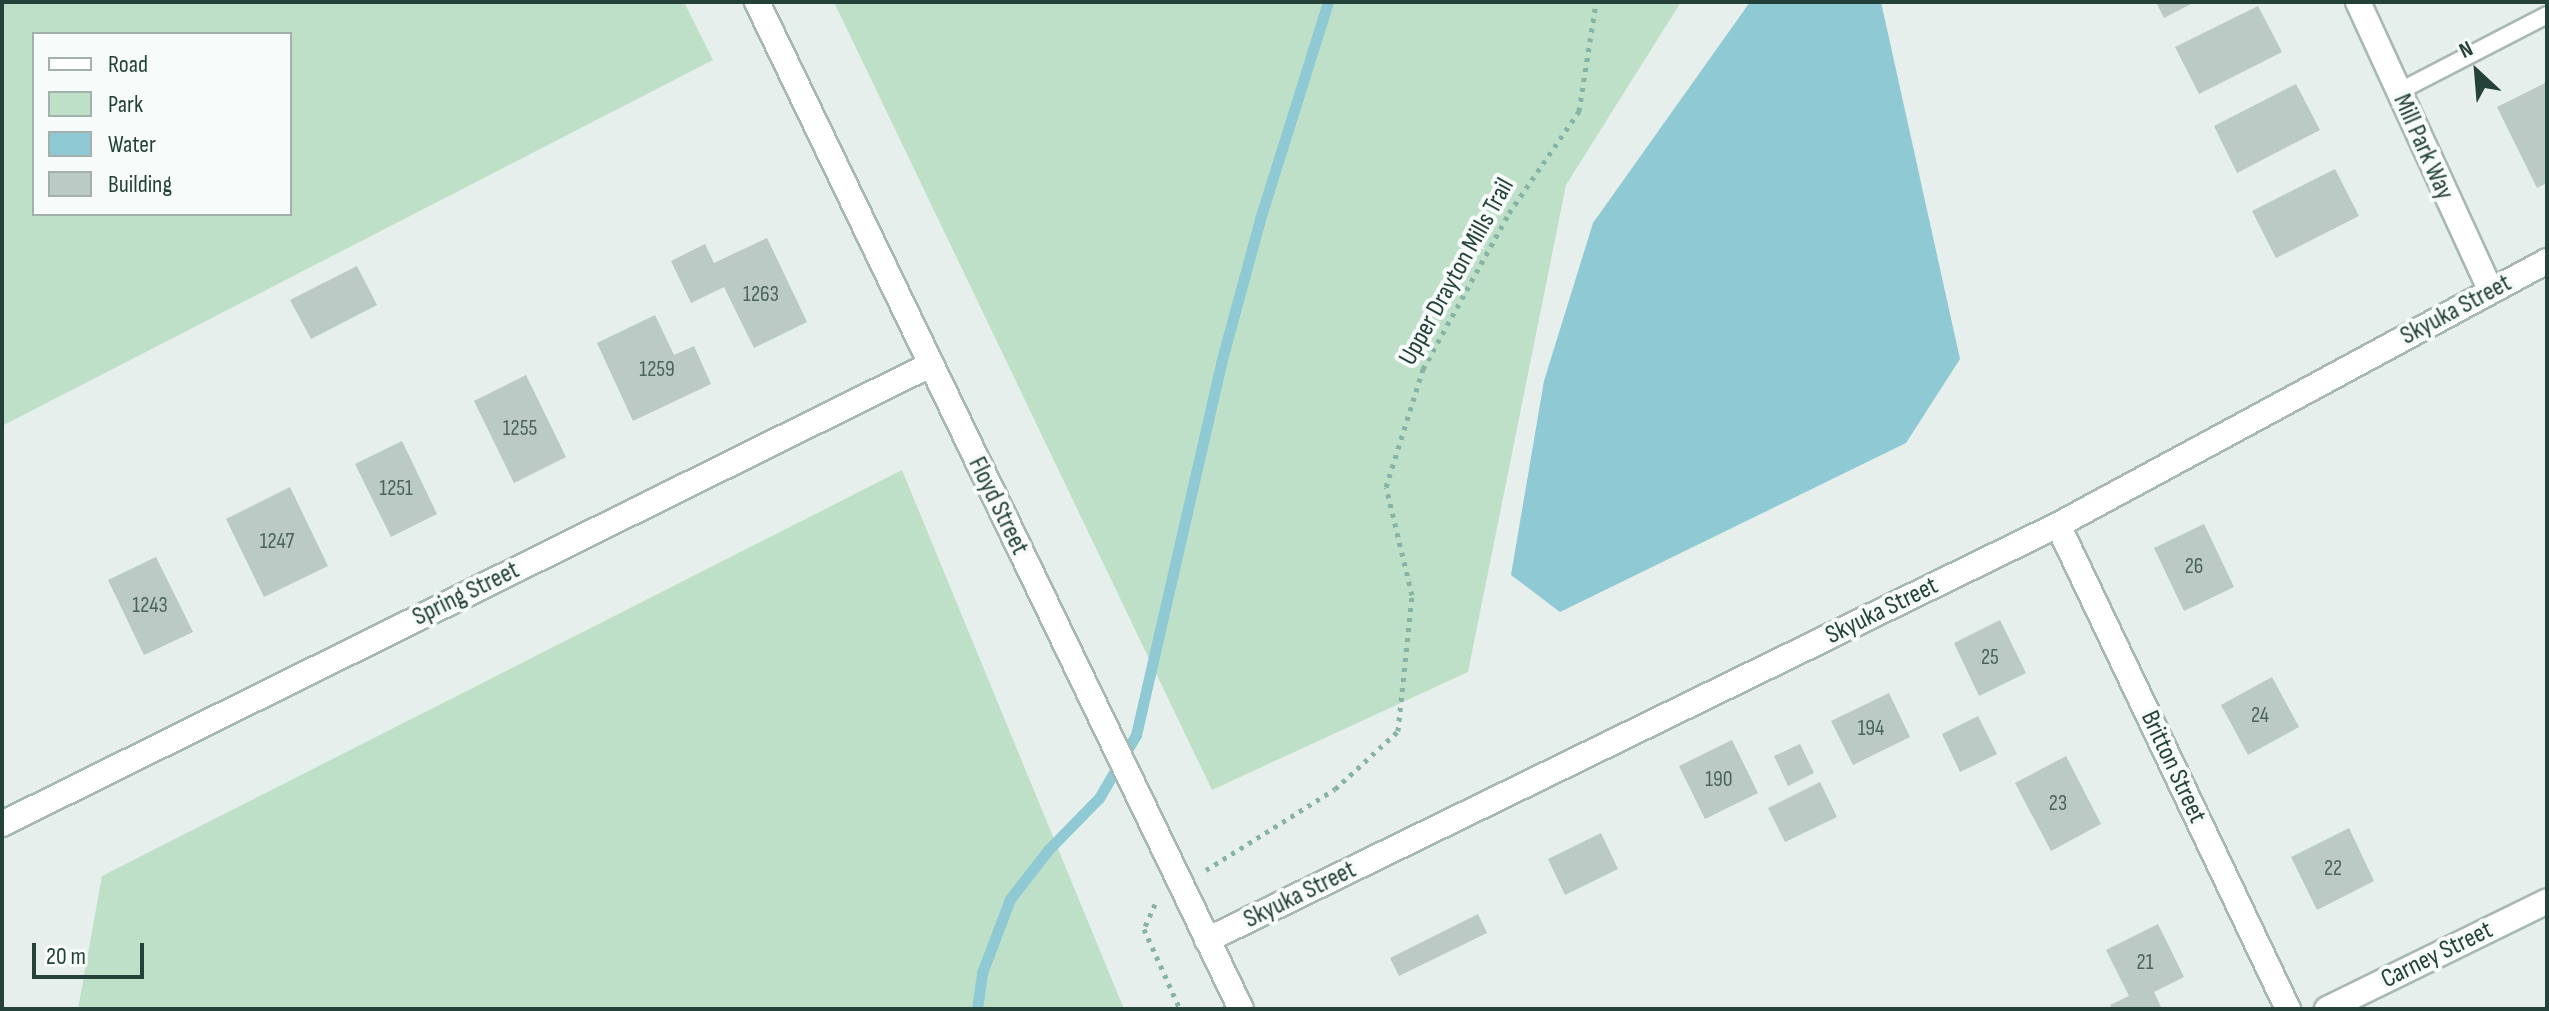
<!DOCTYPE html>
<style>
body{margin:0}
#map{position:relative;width:2549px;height:1011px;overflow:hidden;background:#e6efeb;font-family:"Sofia Sans Condensed",sans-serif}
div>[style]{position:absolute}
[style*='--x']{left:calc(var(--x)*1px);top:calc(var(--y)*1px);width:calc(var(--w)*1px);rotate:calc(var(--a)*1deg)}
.green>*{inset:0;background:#bfe0c8}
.water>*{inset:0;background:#8ec9d4}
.stream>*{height:11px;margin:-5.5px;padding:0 5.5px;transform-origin:5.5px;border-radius:5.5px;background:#8ec9d4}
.building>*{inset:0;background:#bbcac4}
.path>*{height:5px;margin-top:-2.5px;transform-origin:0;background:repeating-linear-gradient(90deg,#86b3a5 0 4px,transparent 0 10px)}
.roads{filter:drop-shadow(2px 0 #a8b8b2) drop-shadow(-2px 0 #a8b8b2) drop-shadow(0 2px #a8b8b2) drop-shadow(0 -2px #a8b8b2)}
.lane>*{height:16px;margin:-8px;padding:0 8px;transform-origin:8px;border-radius:8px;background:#fff}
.street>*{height:24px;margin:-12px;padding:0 12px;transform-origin:12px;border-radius:12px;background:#fff}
span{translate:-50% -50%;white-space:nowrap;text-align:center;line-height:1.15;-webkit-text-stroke:8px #f7fbf9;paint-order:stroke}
.number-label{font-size:22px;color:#4a645c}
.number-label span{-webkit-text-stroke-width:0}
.street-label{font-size:26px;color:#24423a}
.frame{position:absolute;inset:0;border:4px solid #24423a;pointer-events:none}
.legend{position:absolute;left:32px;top:32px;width:260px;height:184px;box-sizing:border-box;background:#f7fbf9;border:2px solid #a3b1ad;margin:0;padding:10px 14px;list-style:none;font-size:24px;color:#24423a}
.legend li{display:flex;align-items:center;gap:16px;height:40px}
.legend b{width:40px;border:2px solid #a3b1ad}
.north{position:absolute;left:2437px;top:32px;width:80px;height:80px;-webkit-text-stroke:6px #f7fbf9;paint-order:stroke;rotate:334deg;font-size:22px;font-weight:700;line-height:32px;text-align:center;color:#24423a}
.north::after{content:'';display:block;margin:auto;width:28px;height:36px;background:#24423a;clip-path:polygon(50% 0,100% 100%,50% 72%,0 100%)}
.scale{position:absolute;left:32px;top:943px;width:112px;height:36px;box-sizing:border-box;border:4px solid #24423a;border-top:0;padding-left:10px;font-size:24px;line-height:28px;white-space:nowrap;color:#24423a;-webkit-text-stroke:6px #f7fbf9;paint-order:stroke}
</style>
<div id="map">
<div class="green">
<div style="clip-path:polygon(evenodd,2px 2px,684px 2px,713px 60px,2px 426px,2px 2px,34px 34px,290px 34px,290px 214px,34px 214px,34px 34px)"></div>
<div style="clip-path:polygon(834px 2px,1681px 2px,1566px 185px,1468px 672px,1212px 790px)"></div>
<div style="clip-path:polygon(902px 470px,1124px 1009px,78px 1009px,102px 876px)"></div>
</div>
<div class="water">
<div style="clip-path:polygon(1750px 2px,1881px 2px,1960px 359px,1906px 443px,1560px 612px,1511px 575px,1544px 381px,1593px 223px)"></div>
</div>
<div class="stream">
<div style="--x:977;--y:1009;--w:36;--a:-82"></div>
<div style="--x:982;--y:973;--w:79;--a:-69.3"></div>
<div style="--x:1010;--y:899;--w:62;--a:-52.2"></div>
<div style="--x:1048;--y:850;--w:73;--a:-45.6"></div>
<div style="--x:1099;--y:798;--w:73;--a:-59.6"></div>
<div style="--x:1136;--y:735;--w:382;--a:-77.1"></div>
<div style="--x:1221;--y:363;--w:149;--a:-74.8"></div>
<div style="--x:1260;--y:219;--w:227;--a:-72.6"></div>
</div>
<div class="building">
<div style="clip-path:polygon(2156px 2px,2195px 2px,2164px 18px)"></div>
<div style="clip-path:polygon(2258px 6px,2282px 52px,2199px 94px,2175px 47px)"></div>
<div style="clip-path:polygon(2547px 82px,2547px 183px,2537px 188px,2497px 107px)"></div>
<div style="clip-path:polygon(2296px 84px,2320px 130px,2237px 173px,2214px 126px)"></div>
<div style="clip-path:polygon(2335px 169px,2359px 216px,2276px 258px,2252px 211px)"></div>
<div style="clip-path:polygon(767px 238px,807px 322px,754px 348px,724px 287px,691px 303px,671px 261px,705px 244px,714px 263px)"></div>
<div style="clip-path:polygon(357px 266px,377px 305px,311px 339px,290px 300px)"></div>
<div style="clip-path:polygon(655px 315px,674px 355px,694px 346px,711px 384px,633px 421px,597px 343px)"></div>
<div style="clip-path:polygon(526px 375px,566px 457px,514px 483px,474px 401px)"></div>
<div style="clip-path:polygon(402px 441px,437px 514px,391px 537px,355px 464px)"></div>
<div style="clip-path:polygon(290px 487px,328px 566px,264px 597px,226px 519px)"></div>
<div style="clip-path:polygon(2204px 524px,2234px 587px,2184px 611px,2154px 548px)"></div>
<div style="clip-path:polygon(156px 557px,193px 632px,144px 655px,108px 580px)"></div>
<div style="clip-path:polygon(2000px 620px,2026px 673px,1979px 696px,1954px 643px)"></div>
<div style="clip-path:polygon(2272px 677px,2299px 727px,2248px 755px,2221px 705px)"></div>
<div style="clip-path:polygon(1889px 693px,1910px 737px,1853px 765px,1831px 721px)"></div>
<div style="clip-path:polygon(1978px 716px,1997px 754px,1960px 772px,1942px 734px)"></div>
<div style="clip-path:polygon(1732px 740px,1758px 793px,1705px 819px,1679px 766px)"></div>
<div style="clip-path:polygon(1800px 744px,1814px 773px,1788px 786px,1774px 756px)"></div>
<div style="clip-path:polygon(2066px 756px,2101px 824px,2051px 851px,2015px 783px)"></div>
<div style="clip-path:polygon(1820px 782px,1837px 817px,1785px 842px,1768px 808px)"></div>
<div style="clip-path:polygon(2349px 828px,2374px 881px,2317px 910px,2291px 857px)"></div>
<div style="clip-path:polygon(1601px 833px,1618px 869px,1565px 895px,1548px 859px)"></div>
<div style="clip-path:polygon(1478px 914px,1487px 933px,1399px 976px,1390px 958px)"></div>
<div style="clip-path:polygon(2158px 924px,2184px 977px,2154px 992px,2162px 1009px,2112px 1009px,2110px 1005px,2129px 996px,2106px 950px)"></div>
</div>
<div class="path">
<div style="--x:1206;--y:870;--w:152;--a:-32.1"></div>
<div style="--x:1335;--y:789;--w:86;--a:-42.6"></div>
<div style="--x:1398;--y:731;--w:137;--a:-84.1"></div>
<div style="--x:1412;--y:595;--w:111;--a:-103.5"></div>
<div style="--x:1386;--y:487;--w:124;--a:-72.6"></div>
<div style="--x:1423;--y:369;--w:178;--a:-61.1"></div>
<div style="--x:1509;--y:213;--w:124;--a:-55.5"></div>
<div style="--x:1579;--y:111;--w:110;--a:-81.1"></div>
<div style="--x:1155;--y:904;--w:27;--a:114"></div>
<div style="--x:1144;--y:929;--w:88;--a:65.8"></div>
</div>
<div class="roads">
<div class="lane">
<div style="--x:2398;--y:92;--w:168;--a:-27.3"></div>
</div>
<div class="street">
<div style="--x:757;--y:2;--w:1117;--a:64.33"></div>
<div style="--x:2358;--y:2;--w:318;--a:65.3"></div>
<div style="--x:2058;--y:525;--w:536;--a:64.58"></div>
<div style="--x:2;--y:824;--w:1035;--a:-26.32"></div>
<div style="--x:1207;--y:940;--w:947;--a:-26"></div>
<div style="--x:2058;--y:525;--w:556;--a:-28.36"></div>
<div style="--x:2327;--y:1009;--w:245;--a:-26.1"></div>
</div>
</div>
<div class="number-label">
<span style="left:761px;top:295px">1263</span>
<span style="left:657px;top:370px">1259</span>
<span style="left:520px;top:429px">1255</span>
<span style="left:396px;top:489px">1251</span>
<span style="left:277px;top:542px">1247</span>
<span style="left:2194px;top:567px">26</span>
<span style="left:150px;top:606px">1243</span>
<span style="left:1990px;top:658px">25</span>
<span style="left:2260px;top:716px">24</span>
<span style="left:1871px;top:729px">194</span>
<span style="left:1719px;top:780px">190</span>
<span style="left:2058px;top:804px">23</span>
<span style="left:2333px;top:869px">22</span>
<span style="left:2145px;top:963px">21</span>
</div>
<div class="street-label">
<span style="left:2423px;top:147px;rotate:66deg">Mill Park Way</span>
<span style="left:1457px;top:272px;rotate:-61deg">Upper Drayton Mills Trail</span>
<span style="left:2456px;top:310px;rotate:-28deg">Skyuka Street</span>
<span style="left:998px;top:506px;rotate:64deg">Floyd Street</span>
<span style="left:466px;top:594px;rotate:-26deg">Spring Street</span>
<span style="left:1882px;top:611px;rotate:-26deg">Skyuka Street</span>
<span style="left:2173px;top:767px;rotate:65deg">Britton Street</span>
<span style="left:1300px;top:895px;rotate:-26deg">Skyuka Street</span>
<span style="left:2437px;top:955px;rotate:-26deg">Carney Street</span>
</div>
<div class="frame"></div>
<ul class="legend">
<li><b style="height:10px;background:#fff"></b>Road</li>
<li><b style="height:22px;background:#bfe0c8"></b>Park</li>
<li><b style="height:22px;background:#8ec9d4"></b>Water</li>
<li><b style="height:22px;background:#bbcac4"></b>Building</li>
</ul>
<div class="north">N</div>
<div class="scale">20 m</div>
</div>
